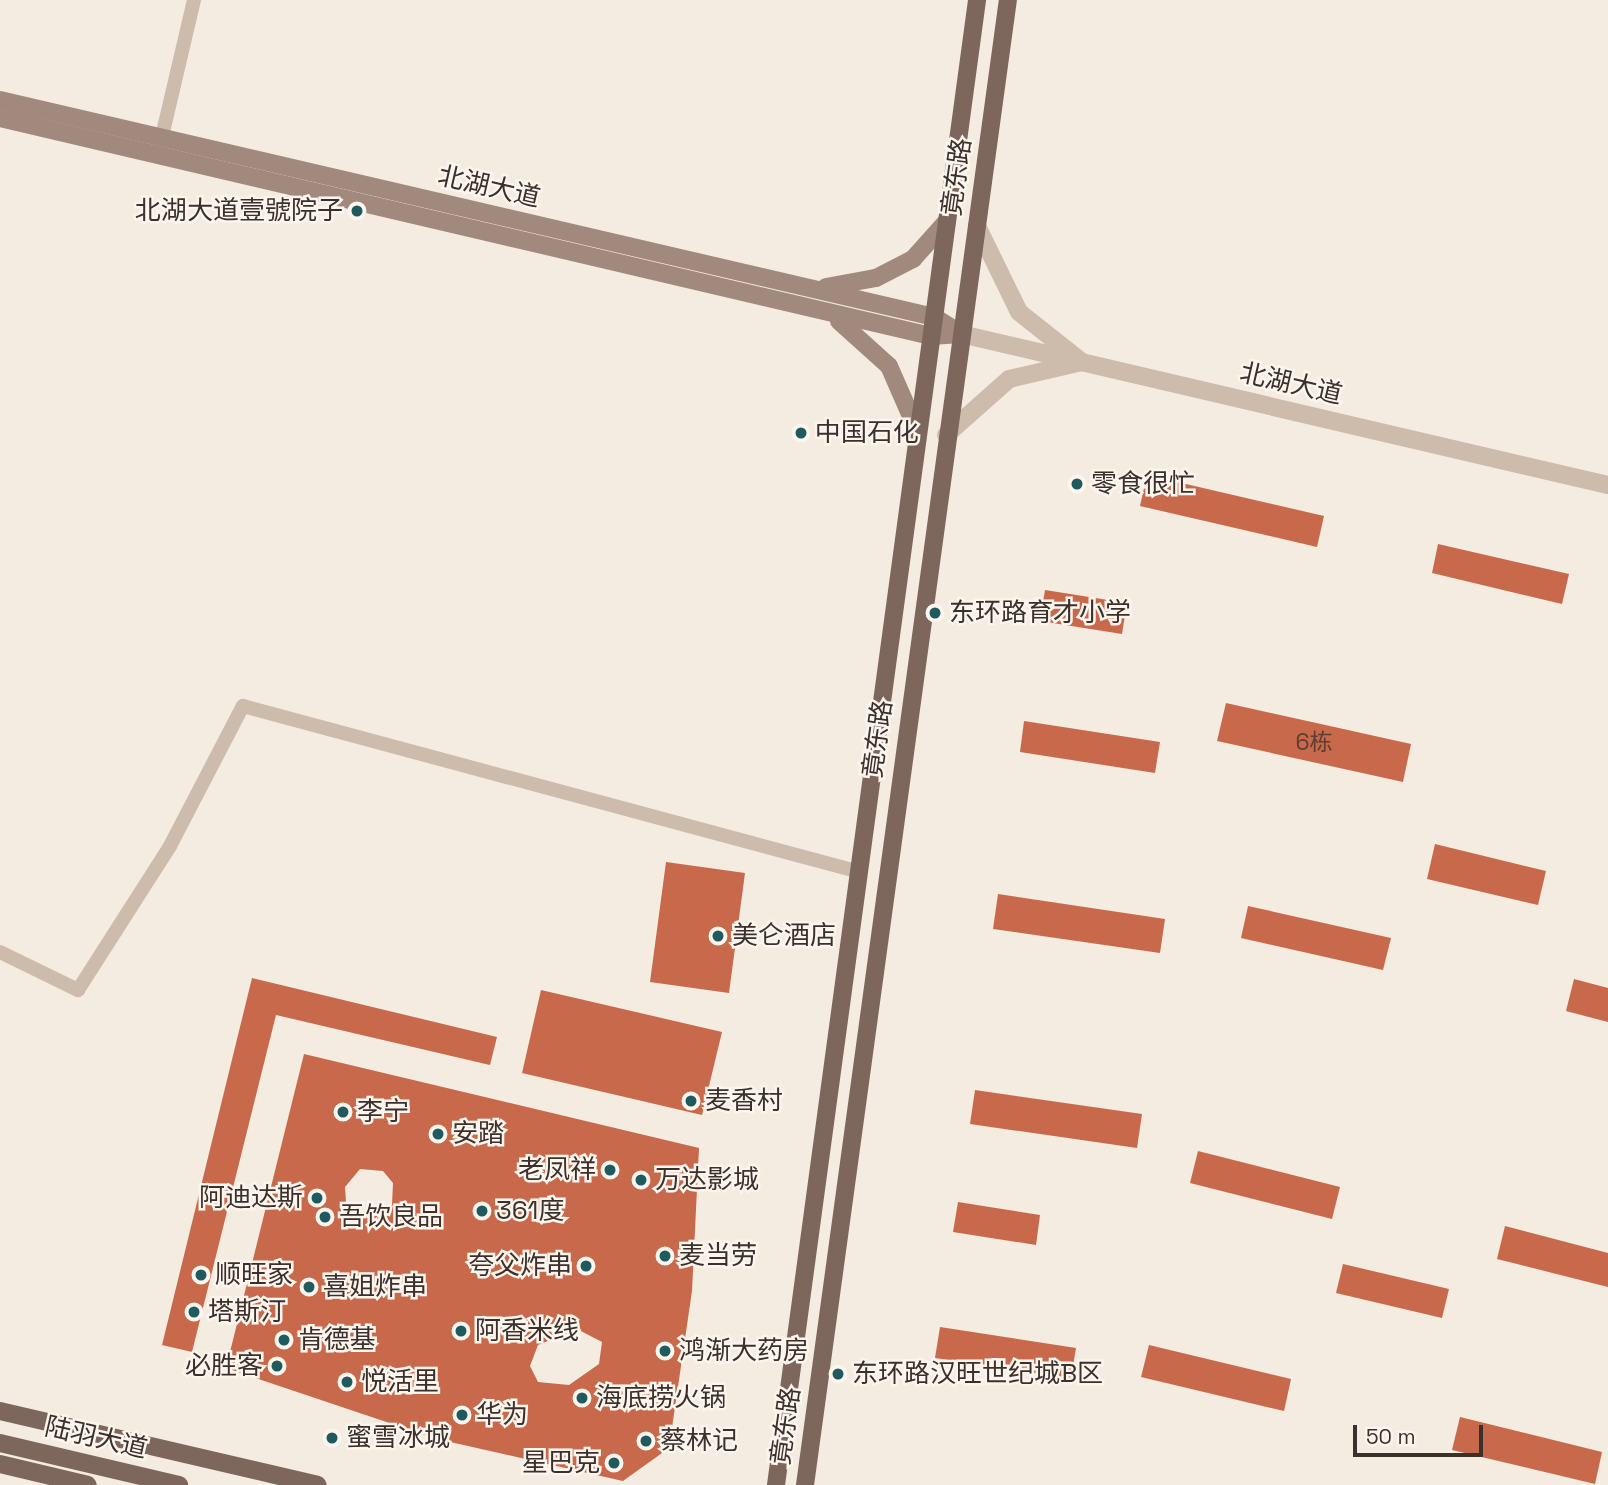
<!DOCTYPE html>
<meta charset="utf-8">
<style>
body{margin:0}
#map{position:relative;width:1608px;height:1485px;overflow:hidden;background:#f4ebe1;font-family:"Space Grotesk","Noto Sans SC",sans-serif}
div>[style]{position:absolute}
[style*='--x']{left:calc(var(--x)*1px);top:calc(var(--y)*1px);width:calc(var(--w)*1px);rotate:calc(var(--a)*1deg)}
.building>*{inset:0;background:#c8694b}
.minor>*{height:14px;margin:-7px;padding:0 7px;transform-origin:7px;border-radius:7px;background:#cdbbac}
.tertiary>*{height:18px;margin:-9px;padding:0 9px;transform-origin:9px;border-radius:9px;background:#cdbbac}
.secondary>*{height:18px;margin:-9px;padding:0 9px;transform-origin:9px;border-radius:9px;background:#a18a7d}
.primary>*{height:18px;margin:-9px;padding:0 9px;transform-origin:9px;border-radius:9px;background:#7d675c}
.dots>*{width:19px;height:19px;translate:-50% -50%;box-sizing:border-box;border:4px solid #fbf5ee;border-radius:50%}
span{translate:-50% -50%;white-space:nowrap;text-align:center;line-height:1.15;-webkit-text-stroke:5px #fbf5ee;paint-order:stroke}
.number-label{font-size:23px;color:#5e3e33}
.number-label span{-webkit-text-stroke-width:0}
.street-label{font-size:26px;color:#3b302b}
.poi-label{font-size:26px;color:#3b302b}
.right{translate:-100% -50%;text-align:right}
.left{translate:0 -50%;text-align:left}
.scale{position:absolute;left:1353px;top:1425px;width:130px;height:32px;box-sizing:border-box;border:4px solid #3b302b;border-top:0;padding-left:9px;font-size:21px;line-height:24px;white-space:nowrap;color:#3b302b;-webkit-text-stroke:5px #fbf5ee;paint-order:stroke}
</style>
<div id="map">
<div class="building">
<div style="clip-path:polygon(1147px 475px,1324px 516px,1317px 547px,1140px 506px)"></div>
<div style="clip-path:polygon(1438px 544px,1569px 574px,1562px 604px,1432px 573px)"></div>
<div style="clip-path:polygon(1045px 590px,1127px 603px,1122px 634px,1040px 621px)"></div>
<div style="clip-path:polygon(1226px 703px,1411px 744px,1403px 782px,1217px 741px)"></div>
<div style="clip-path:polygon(1024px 721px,1160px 742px,1155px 773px,1020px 752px)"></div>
<div style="clip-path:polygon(1435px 844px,1546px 871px,1538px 905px,1427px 879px)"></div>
<div style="clip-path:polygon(666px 862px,745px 873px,729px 993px,650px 982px)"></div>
<div style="clip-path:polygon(998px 894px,1165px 919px,1160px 953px,993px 929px)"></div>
<div style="clip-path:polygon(1248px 906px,1391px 938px,1383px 970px,1241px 938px)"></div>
<div style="clip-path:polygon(252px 978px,497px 1037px,490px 1065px,276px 1015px,192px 1352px,162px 1345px)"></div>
<div style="clip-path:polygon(1574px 979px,1608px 988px,1608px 1022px,1566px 1011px)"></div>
<div style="clip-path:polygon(541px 990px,722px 1032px,702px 1115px,522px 1073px)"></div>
<div style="clip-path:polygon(evenodd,304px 1054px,699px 1148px,692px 1291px,669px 1448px,623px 1481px,437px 1439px,226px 1368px,304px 1054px,360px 1169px,383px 1171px,393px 1183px,392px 1205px,381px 1216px,357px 1215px,346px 1203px,345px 1187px,360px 1169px,304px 1054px,577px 1329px,602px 1342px,599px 1364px,569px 1385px,538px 1382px,530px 1366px,538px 1345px,577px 1329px)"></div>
<div style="clip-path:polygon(975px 1090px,1142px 1114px,1137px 1148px,970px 1124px)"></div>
<div style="clip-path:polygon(1198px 1151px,1340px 1187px,1332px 1219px,1190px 1183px)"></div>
<div style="clip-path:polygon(958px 1202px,1040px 1215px,1036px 1245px,953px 1232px)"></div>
<div style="clip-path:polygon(1505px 1226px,1608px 1253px,1608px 1287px,1497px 1259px)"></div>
<div style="clip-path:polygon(1343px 1264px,1449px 1289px,1442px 1318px,1336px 1293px)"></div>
<div style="clip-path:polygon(940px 1327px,1076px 1348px,1071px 1378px,935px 1358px)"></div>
<div style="clip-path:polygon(1149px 1345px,1291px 1379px,1284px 1411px,1141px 1377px)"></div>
<div style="clip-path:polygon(1460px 1417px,1602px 1452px,1595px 1484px,1452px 1450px)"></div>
</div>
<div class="minor">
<div style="--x:160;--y:145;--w:149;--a:-76.8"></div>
<div style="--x:0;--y:952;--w:87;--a:26"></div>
<div style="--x:78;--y:990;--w:171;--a:-57.4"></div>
<div style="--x:170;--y:846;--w:158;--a:-62.5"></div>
<div style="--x:243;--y:706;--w:635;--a:15.07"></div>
</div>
<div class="tertiary">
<div style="--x:961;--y:334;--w:664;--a:13.14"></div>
<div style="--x:946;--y:435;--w:84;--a:-41.6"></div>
<div style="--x:1009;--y:379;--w:75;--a:-13.1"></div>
<div style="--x:1082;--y:362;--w:80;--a:-141.6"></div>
<div style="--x:1019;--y:312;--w:96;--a:-116"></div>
</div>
<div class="secondary">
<div style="--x:0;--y:100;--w:959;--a:13.08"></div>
<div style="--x:934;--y:317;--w:32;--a:32"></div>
<div style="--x:0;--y:118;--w:956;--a:13.18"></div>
<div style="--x:931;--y:336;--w:30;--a:-4"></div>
<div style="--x:826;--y:287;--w:51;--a:-10.2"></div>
<div style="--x:876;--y:278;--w:42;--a:-27.2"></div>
<div style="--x:913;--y:259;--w:51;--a:-48.2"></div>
<div style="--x:839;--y:321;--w:67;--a:42"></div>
<div style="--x:889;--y:366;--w:70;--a:66.4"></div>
</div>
<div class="primary">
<div style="--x:0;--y:1411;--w:326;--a:13.1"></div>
<div style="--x:0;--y:1443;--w:184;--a:13.2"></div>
<div style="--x:0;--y:1464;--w:90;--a:13.4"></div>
<div style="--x:776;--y:1485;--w:1499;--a:-82.29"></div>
<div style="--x:805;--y:1485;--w:1499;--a:-82.22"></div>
</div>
<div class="dots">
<div style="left:357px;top:211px;background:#1f5a5e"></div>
<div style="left:801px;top:433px;background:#1f5a5e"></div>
<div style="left:1077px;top:484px;background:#1f5a5e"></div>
<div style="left:935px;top:613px;background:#1f5a5e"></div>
<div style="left:718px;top:936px;background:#1f5a5e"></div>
<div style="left:691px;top:1101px;background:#1f5a5e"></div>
<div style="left:343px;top:1112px;background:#1f5a5e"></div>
<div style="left:438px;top:1134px;background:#1f5a5e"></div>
<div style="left:610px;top:1170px;background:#1f5a5e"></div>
<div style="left:641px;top:1180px;background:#1f5a5e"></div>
<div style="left:317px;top:1198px;background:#1f5a5e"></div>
<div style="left:482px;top:1211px;background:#1f5a5e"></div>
<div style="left:325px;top:1217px;background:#1f5a5e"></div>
<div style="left:665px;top:1256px;background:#1f5a5e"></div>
<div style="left:586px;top:1266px;background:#1f5a5e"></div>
<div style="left:201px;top:1275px;background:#1f5a5e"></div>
<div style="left:309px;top:1287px;background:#1f5a5e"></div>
<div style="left:194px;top:1312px;background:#1f5a5e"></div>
<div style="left:461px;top:1331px;background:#1f5a5e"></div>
<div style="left:284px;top:1340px;background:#1f5a5e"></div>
<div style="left:665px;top:1351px;background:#1f5a5e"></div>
<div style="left:277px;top:1366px;background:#1f5a5e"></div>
<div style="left:838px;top:1374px;background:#1f5a5e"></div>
<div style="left:347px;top:1382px;background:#1f5a5e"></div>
<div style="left:582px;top:1398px;background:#1f5a5e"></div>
<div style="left:462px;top:1415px;background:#1f5a5e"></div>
<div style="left:332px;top:1438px;background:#1f5a5e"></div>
<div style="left:646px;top:1441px;background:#1f5a5e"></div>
<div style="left:614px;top:1463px;background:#1f5a5e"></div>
</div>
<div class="number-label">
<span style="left:1314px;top:742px">6栋</span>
</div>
<div class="street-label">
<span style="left:957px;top:177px;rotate:-82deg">竟东路</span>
<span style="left:489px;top:187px;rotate:13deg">北湖大道</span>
<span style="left:1291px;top:384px;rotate:13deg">北湖大道</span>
<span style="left:878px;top:739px;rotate:-82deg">竟东路</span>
<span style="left:786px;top:1426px;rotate:-82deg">竟东路</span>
<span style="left:96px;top:1438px;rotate:13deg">陆羽大道</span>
</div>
<div class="poi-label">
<span class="right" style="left:343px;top:211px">北湖大道壹號院子</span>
<span class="left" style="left:815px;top:433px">中国石化</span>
<span class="left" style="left:1091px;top:484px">零食很忙</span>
<span class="left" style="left:949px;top:613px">东环路育才小学</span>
<span class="left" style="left:732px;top:936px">美仑酒店</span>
<span class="left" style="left:705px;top:1101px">麦香村</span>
<span class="left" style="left:357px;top:1112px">李宁</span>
<span class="left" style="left:452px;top:1134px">安踏</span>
<span class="right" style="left:596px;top:1170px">老凤祥</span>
<span class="left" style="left:655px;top:1180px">万达影城</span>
<span class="right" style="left:303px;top:1198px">阿迪达斯</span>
<span class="left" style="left:496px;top:1211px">361度</span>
<span class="left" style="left:339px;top:1217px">吾饮良品</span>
<span class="left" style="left:679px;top:1256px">麦当劳</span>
<span class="right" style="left:572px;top:1266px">夸父炸串</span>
<span class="left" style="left:215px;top:1275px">顺旺家</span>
<span class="left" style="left:323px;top:1287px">喜姐炸串</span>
<span class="left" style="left:208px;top:1312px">塔斯汀</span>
<span class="left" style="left:475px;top:1331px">阿香米线</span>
<span class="left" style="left:298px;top:1340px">肯德基</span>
<span class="left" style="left:679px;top:1351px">鸿渐大药房</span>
<span class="right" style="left:263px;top:1366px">必胜客</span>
<span class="left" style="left:852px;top:1374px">东环路汉旺世纪城B区</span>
<span class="left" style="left:361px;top:1382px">悦活里</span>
<span class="left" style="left:596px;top:1398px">海底捞火锅</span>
<span class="left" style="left:476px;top:1415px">华为</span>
<span class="left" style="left:346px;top:1438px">蜜雪冰城</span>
<span class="left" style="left:660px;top:1441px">蔡林记</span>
<span class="right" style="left:600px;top:1463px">星巴克</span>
</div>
<div class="scale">50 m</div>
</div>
